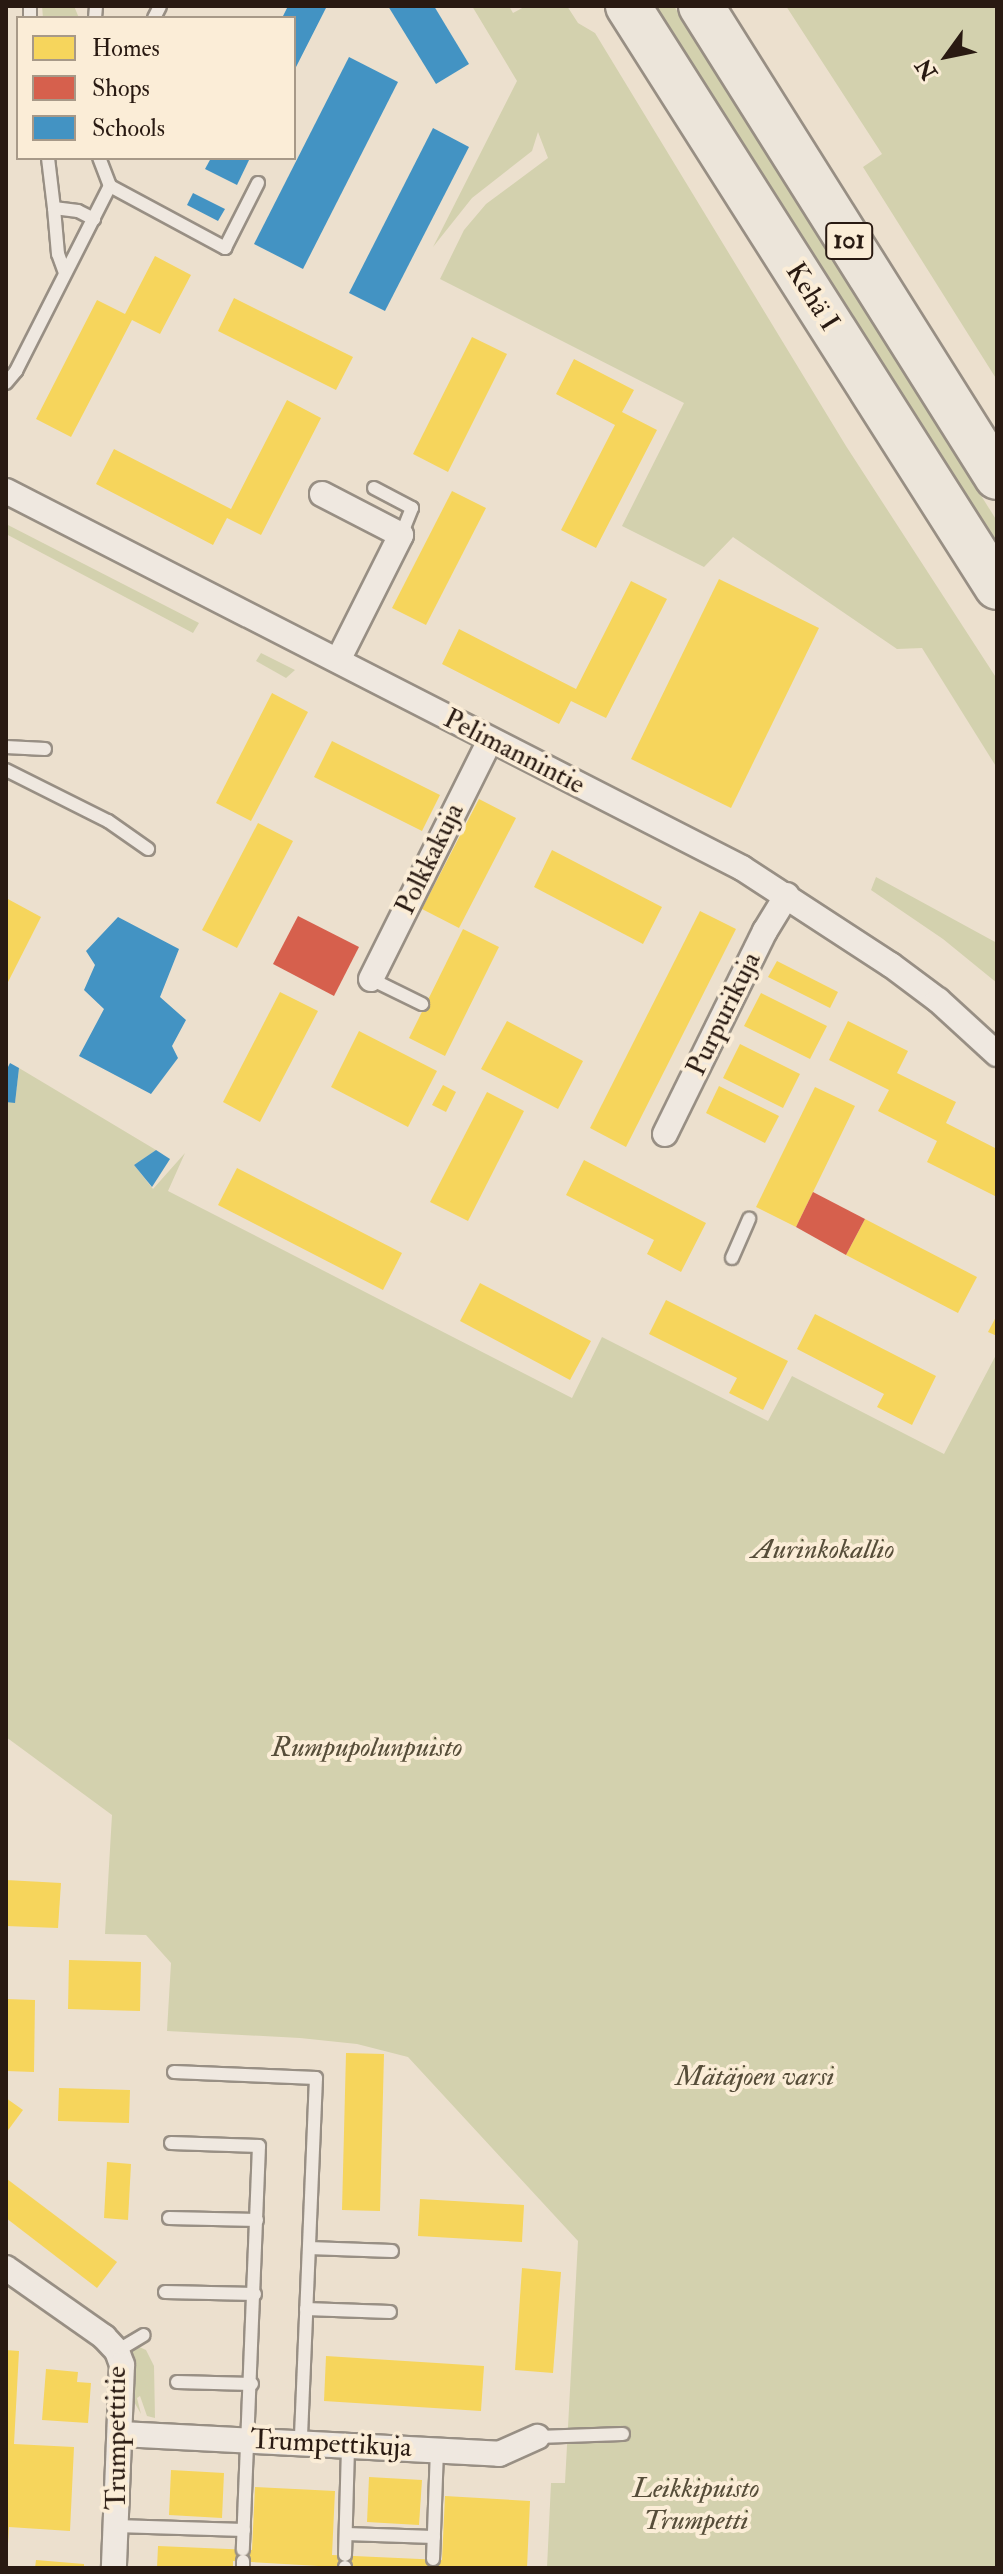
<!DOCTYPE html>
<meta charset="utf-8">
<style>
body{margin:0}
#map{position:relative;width:1003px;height:2574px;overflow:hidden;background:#ece0ce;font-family:"IM FELL Double Pica",serif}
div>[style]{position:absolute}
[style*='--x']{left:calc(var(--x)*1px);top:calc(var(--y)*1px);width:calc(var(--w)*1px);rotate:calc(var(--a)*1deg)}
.green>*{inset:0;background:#d3d1ae}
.homes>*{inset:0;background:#f6d55c}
.shops>*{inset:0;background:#d6604d}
.schools>*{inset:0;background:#4393c3}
.roads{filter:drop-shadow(2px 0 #988f84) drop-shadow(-2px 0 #988f84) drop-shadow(0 2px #988f84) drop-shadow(0 -2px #988f84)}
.lane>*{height:12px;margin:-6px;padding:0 6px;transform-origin:6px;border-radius:6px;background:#efe8e0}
.street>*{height:24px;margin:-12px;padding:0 12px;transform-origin:12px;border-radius:12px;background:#efe8e0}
.highway>*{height:44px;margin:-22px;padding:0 22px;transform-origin:22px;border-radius:22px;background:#ece5da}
span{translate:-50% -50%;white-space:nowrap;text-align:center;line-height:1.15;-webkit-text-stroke:8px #fbedd7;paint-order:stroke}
.shield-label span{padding:2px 6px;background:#fbedd7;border:2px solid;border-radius:6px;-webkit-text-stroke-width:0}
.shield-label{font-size:26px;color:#291a12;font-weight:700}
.street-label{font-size:28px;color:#291a12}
.park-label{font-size:28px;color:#564d39;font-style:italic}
.frame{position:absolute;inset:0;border:8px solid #291a12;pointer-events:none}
.legend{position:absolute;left:16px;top:16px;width:280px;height:144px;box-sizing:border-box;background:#fbedd7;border:2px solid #a79988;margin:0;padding:10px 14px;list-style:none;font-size:24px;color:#291a12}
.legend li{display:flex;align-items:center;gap:16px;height:40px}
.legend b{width:40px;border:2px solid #a79988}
.north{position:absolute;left:907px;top:16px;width:80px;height:80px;-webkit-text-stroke:6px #fbedd7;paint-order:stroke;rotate:237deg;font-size:22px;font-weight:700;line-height:32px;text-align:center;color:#291a12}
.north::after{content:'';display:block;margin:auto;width:28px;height:36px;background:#291a12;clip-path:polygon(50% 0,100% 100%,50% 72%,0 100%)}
</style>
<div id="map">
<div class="green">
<div style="clip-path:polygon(42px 6px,74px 6px,79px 18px,43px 18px)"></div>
<div style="clip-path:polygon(472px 6px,509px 6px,513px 13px,526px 6px,567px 6px,578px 23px,595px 33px,846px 446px,997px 679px,997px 768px,922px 648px,897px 649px,733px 537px,704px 567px,622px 526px,684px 403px,440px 279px,464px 230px,486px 204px,548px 158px,538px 132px,532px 151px,472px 198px,433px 247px,517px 81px)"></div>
<div style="clip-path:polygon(655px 6px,674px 6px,997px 521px,997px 549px)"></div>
<div style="clip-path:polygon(786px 6px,997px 6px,997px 380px,863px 167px,882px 154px)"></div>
<div style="clip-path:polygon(6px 524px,199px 623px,193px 633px,6px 534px)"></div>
<div style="clip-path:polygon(261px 653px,295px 670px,286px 678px,256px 661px)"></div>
<div style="clip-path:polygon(876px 877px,997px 943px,997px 983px,943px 939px,871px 890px)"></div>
<div style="clip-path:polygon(19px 1068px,156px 1150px,134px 1165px,153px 1189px,185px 1153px,168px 1191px,572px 1398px,602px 1337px,768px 1421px,792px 1376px,944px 1454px,997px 1353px,997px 2568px,547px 2568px,551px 2483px,565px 2483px,578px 2241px,408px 2057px,357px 2044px,300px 2038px,167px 2031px,171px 1963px,146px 1935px,105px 1934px,112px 1815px,6px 1737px,6px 1102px,15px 1102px)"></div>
<div style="clip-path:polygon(137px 2346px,146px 2350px,154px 2366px,155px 2418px,147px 2416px,140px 2396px,137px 2398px,141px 2414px,133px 2400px,134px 2371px,128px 2351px)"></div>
</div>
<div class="homes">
<div style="clip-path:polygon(155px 256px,191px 275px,160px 334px,132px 320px,71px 437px,36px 419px,97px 300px,125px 314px)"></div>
<div style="clip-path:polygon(234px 298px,353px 357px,336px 390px,218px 331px)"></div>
<div style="clip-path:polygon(472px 337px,507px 354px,448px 472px,413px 454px)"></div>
<div style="clip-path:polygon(574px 359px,634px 390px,622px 412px,657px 430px,596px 548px,561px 530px,615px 425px,556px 394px)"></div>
<div style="clip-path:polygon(287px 400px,321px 418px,261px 535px,227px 518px,213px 545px,96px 484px,114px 449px,231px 509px)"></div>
<div style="clip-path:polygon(452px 491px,486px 508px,426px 625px,392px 608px)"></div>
<div style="clip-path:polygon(719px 579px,819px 628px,731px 808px,631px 759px)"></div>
<div style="clip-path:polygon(631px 581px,667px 599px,606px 718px,571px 701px,559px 724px,442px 664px,459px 629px,576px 689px)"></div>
<div style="clip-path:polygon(272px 693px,308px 712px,251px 821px,216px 803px)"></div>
<div style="clip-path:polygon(332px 741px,440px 795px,422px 831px,314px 777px)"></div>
<div style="clip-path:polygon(479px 799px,516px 818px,459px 928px,422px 909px)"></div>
<div style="clip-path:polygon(258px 823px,293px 841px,237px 948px,202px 930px)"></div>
<div style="clip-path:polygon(552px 850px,662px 907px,643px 944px,534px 887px)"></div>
<div style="clip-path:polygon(6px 898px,41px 917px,6px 986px)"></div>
<div style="clip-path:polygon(700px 911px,736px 929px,626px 1147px,590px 1128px)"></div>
<div style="clip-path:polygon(463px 929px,499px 947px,445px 1056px,409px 1038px)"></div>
<div style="clip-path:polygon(777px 961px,838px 992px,830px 1008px,768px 977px)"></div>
<div style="clip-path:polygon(280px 992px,318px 1011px,260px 1122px,223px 1102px)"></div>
<div style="clip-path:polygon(761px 993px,827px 1026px,810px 1059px,744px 1026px)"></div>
<div style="clip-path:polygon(507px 1021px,583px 1061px,558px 1109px,481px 1069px)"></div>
<div style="clip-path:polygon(848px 1021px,908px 1051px,897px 1073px,956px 1102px,946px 1123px,997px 1149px,997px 1197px,927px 1162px,937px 1141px,878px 1111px,889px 1090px,829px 1060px)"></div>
<div style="clip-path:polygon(359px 1031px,437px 1071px,408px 1127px,331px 1087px)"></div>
<div style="clip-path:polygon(740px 1044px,800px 1074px,783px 1108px,723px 1078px)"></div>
<div style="clip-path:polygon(443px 1085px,456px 1092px,446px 1112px,432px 1105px)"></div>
<div style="clip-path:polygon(719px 1086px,779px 1116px,765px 1143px,706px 1113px)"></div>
<div style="clip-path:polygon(815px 1087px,855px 1106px,796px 1227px,756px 1207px)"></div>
<div style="clip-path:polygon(487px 1092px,524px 1111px,468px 1221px,430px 1202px)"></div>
<div style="clip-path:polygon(584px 1160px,706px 1223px,681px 1272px,647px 1254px,654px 1240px,566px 1195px)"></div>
<div style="clip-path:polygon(237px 1168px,402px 1253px,383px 1290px,218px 1205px)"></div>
<div style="clip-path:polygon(865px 1219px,977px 1277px,958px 1313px,846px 1255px)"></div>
<div style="clip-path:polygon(480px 1283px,591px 1341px,570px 1380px,460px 1321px)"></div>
<div style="clip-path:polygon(666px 1300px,788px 1361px,763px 1410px,729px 1393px,737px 1378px,649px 1334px)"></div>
<div style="clip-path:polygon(815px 1314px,936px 1376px,912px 1425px,877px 1407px,884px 1394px,797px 1349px)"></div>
<div style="clip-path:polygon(997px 1315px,997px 1336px,988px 1332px)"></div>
<div style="clip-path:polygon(6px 1880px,61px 1883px,58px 1928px,6px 1926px)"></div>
<div style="clip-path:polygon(69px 1960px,141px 1962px,140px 2011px,68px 2009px)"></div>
<div style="clip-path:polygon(6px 1999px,35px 2000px,34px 2072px,6px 2071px)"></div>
<div style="clip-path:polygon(346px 2053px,384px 2054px,380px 2211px,342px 2210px)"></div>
<div style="clip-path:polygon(59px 2088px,130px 2090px,129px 2123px,58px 2121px)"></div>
<div style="clip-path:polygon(6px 2098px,23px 2110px,6px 2133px)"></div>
<div style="clip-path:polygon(107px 2162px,131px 2164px,128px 2220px,104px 2218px)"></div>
<div style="clip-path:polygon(7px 2179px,117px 2262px,97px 2288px,6px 2218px)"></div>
<div style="clip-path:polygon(420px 2199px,524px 2205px,522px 2242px,418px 2236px)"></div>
<div style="clip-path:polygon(522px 2268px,561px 2272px,553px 2373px,515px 2370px)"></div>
<div style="clip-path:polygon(6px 2350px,19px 2351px,14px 2444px,74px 2447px,70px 2531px,9px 2527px,8px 2544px)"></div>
<div style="clip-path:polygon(326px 2356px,484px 2366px,481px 2411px,324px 2401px)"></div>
<div style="clip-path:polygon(46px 2369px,78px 2372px,77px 2382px,91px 2383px,88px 2423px,42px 2420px)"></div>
<div style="clip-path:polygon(171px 2470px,224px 2473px,222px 2518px,169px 2515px)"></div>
<div style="clip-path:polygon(369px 2477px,422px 2480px,419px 2525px,367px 2522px)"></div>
<div style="clip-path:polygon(255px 2487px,335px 2491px,332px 2555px,442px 2560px,445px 2496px,530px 2501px,527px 2568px,353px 2568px,233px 2561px,233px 2568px,157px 2568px,158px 2546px,252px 2550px)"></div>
<div style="clip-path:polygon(36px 2560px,84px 2564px,84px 2568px,35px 2568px)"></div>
</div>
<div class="shops">
<div style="clip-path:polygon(298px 916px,359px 947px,334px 996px,273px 964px)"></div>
<div style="clip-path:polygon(813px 1192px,865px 1219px,846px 1255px,796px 1227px)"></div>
</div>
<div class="schools">
<div style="clip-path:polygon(288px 6px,327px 6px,294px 71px,294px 18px,282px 18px)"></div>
<div style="clip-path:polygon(388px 6px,434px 6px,469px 64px,436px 84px)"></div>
<div style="clip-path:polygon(349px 57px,398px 82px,303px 269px,254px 244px)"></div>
<div style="clip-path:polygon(433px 128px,469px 147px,385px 311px,349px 293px)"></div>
<div style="clip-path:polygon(211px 158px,250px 158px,237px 185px,205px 169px)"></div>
<div style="clip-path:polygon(193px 193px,225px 209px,218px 221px,187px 205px)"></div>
<div style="clip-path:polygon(118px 917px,179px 949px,160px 997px,186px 1020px,172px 1046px,178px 1058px,151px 1094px,79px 1056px,104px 1009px,84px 990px,95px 965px,86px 951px)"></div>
<div style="clip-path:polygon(10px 1063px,19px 1068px,15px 1103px,6px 1102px,6px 1071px)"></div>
<div style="clip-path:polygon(156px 1150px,170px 1159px,152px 1187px,134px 1165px)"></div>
</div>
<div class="roads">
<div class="lane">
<div style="--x:30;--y:6;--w:12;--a:90"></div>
<div style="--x:95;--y:18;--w:12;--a:-85"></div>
<div style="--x:154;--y:18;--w:13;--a:-63"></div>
<div style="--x:48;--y:158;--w:50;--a:83.2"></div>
<div style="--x:110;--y:186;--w:131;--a:28.3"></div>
<div style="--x:225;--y:248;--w:73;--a:-63.1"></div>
<div style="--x:65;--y:273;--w:20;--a:-110"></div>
<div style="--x:58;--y:254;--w:46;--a:-95"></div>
<div style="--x:54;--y:208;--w:24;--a:7"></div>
<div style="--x:78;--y:211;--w:18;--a:27"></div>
<div style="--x:6;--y:383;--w:16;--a:-50"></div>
<div style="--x:16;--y:371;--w:208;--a:-63.1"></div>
<div style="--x:110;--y:186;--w:30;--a:-111"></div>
<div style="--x:374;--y:488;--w:43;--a:27.8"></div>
<div style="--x:412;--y:508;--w:29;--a:112"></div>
<div style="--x:6;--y:747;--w:39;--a:3"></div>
<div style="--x:6;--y:770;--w:114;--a:26.6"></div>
<div style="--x:108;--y:821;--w:49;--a:35"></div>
<div style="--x:371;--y:979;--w:57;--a:26.1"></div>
<div style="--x:732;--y:1258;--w:43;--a:-66.4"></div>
<div style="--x:174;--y:2072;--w:142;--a:2.4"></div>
<div style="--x:316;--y:2078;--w:364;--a:92.4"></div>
<div style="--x:171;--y:2143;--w:88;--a:2"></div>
<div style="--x:259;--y:2146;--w:404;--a:92.3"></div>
<div style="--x:169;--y:2218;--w:88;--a:1.3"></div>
<div style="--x:309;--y:2248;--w:83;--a:2.1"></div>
<div style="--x:165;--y:2292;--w:90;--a:1.3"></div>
<div style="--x:306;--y:2309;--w:84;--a:2"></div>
<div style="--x:117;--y:2351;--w:31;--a:-31"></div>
<div style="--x:177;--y:2382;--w:75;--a:1.5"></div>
<div style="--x:537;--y:2437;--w:86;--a:-2"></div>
<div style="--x:116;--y:2526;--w:128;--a:1.8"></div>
<div style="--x:346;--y:2534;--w:88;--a:2"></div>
<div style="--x:345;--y:2555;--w:110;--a:-88.4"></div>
<div style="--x:433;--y:2559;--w:109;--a:-87.9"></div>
<div style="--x:243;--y:2568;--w:7;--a:-90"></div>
<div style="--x:345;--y:2568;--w:1;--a:-90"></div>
</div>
<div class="street">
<div style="--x:6;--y:491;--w:827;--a:27.12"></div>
<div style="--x:742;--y:868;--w:178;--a:33.1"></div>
<div style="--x:891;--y:965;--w:59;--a:36.7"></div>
<div style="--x:938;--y:1000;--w:80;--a:42.5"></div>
<div style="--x:322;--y:494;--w:89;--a:27.4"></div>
<div style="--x:401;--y:535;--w:140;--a:116.7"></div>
<div style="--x:371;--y:979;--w:267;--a:-63.5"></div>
<div style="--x:665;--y:1134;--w:226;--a:-63.8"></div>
<div style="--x:765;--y:931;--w:42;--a:-58.6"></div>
<div style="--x:6;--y:2268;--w:120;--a:35.1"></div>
<div style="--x:104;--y:2337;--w:19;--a:47"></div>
<div style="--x:117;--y:2351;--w:15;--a:70"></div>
<div style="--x:122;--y:2365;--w:203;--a:92.3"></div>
<div style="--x:121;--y:2434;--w:379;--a:3"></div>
<div style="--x:499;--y:2454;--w:42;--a:-24.1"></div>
</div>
<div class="highway">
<div style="--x:628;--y:6;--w:688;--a:57.58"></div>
<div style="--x:701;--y:6;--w:556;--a:57.85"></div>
</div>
</div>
<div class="shield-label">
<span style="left:849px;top:241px">101</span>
</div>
<div class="street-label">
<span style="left:812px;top:297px;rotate:58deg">Kehä I</span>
<span style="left:514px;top:752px;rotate:27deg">Pelimannintie</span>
<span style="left:430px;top:859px;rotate:-64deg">Polkkakuja</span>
<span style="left:724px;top:1014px;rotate:-64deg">Purpurikuja</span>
<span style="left:117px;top:2438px;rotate:-90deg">Trumpettitie</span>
<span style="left:331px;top:2444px;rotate:3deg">Trumpettikuja</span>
</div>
<div class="park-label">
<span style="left:823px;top:1550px">Aurinkokallio</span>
<span style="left:367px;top:1748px">Rumpupolunpuisto</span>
<span style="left:755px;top:2077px">Mätäjoen varsi</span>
<span style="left:696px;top:2505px">Leikkipuisto<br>Trumpetti</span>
</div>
<div class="frame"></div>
<ul class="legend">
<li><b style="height:22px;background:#f6d55c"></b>Homes</li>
<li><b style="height:22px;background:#d6604d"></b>Shops</li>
<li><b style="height:22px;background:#4393c3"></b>Schools</li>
</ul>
<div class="north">N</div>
</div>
